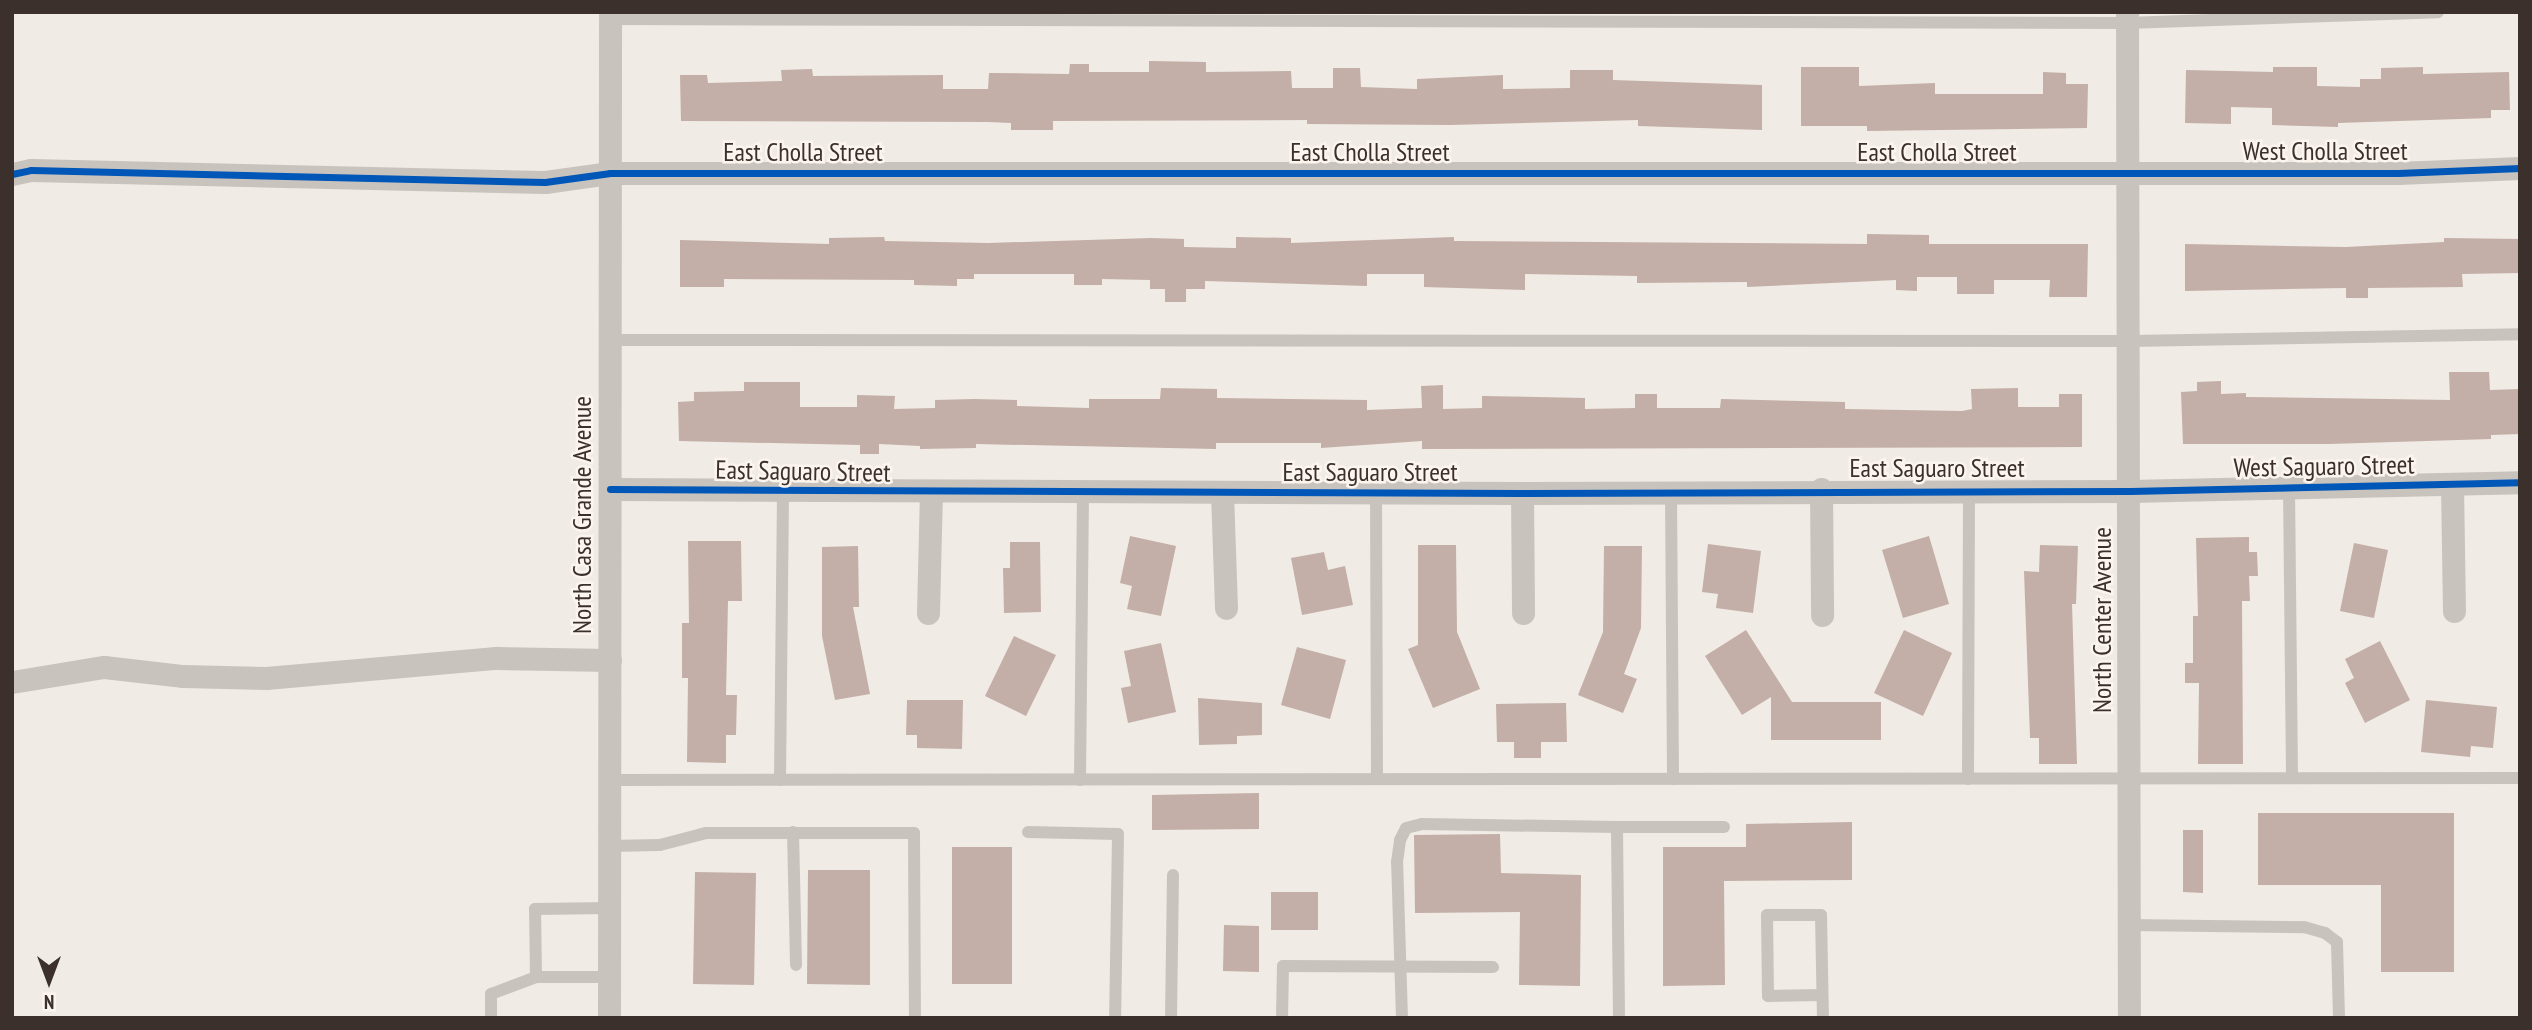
<!DOCTYPE html>
<style>
body{margin:0}
#map{position:relative;width:2532px;height:1030px;overflow:hidden;background:#f0ebe5;font-family:"PT Sans Narrow",sans-serif}
div>[style]{position:absolute}
[style*='--x']{left:calc(var(--x)*1px);top:calc(var(--y)*1px);width:calc(var(--w)*1px);rotate:calc(var(--a)*1deg)}
.building>*{inset:0;background:#c3afa7}
.service>*{height:12px;margin:-6px;padding:0 6px;transform-origin:6px;border-radius:6px;background:#c9c3be}
.minor>*{height:23px;margin:-11.5px;padding:0 11.5px;transform-origin:11.5px;border-radius:11.5px;background:#c9c3be}
.cycleway>*{height:7px;margin:-3.5px;padding:0 3.5px;transform-origin:3.5px;border-radius:3.5px;background:#0057b8}
span{translate:-50% -50%;white-space:nowrap;text-align:center;line-height:1.15;-webkit-text-stroke:5px #fbf5ee;paint-order:stroke}
.street-label{font-size:26px;color:#3b302b}
.frame{position:absolute;inset:0;border:14px solid #3b302b;pointer-events:none}
.north{position:absolute;left:14px;top:946px;width:70px;height:70px;-webkit-text-stroke:5px #fbf5ee;paint-order:stroke;rotate:180deg;font-size:19px;font-weight:700;line-height:28px;text-align:center;color:#3b302b}
.north::after{content:'';display:block;margin:auto;width:24px;height:32px;background:#3b302b;clip-path:polygon(50% 0,100% 100%,50% 72%,0 100%)}
</style>
<div id="map">
<div class="building">
<div style="clip-path:polygon(1149px 61px,1206px 62px,1206px 72px,1291px 71px,1292px 88px,1333px 88px,1333px 68px,1360px 68px,1361px 87px,1417px 89px,1417px 79px,1503px 75px,1503px 89px,1570px 88px,1570px 70px,1613px 70px,1613px 80px,1762px 85px,1762px 130px,1638px 126px,1638px 120px,1451px 125px,1307px 124px,1307px 120px,1053px 121px,1053px 130px,1011px 130px,1011px 123px,988px 122px,681px 121px,680px 75px,707px 75px,708px 83px,782px 81px,781px 70px,812px 69px,813px 76px,943px 75px,943px 89px,988px 89px,989px 73px,1069px 74px,1070px 64px,1089px 64px,1089px 72px,1149px 72px)"></div>
<div style="clip-path:polygon(1801px 67px,1859px 67px,1859px 86px,1935px 83px,1935px 94px,2043px 94px,2043px 72px,2066px 73px,2066px 84px,2088px 84px,2087px 128px,1867px 131px,1867px 126px,1801px 126px)"></div>
<div style="clip-path:polygon(2273px 67px,2317px 67px,2317px 86px,2360px 87px,2360px 79px,2381px 79px,2381px 68px,2423px 67px,2423px 74px,2509px 72px,2510px 110px,2491px 110px,2491px 118px,2338px 123px,2338px 127px,2272px 125px,2272px 108px,2231px 107px,2231px 124px,2185px 123px,2186px 70px,2273px 72px)"></div>
<div style="clip-path:polygon(1867px 234px,1929px 235px,1929px 244px,2088px 244px,2087px 297px,2049px 297px,2050px 280px,1994px 280px,1994px 294px,1957px 294px,1957px 277px,1917px 277px,1917px 291px,1896px 290px,1896px 280px,1747px 287px,1747px 282px,1637px 283px,1637px 276px,1525px 274px,1525px 290px,1424px 287px,1424px 274px,1367px 274px,1367px 286px,1205px 281px,1205px 289px,1186px 289px,1186px 302px,1165px 302px,1165px 289px,1150px 289px,1150px 280px,1102px 279px,1102px 285px,1074px 285px,1074px 274px,974px 274px,974px 279px,957px 279px,957px 286px,914px 285px,914px 280px,724px 279px,724px 287px,680px 287px,680px 240px,829px 244px,829px 238px,884px 237px,885px 241px,988px 243px,1151px 238px,1184px 239px,1184px 247px,1236px 248px,1236px 237px,1291px 238px,1291px 243px,1454px 237px,1454px 241px,1867px 244px)"></div>
<div style="clip-path:polygon(2444px 238px,2520px 239px,2520px 273px,2462px 274px,2463px 287px,2368px 288px,2368px 298px,2346px 298px,2346px 288px,2185px 291px,2185px 244px,2346px 247px,2444px 242px)"></div>
<div style="clip-path:polygon(2449px 372px,2489px 372px,2490px 390px,2520px 389px,2520px 434px,2491px 435px,2491px 439px,2329px 444px,2183px 444px,2181px 392px,2197px 391px,2197px 382px,2221px 381px,2221px 394px,2246px 393px,2246px 397px,2450px 400px)"></div>
<div style="clip-path:polygon(744px 382px,800px 382px,800px 407px,857px 407px,857px 395px,895px 396px,894px 409px,935px 408px,935px 400px,974px 399px,1017px 400px,1017px 406px,1089px 408px,1089px 399px,1160px 399px,1161px 388px,1217px 389px,1217px 398px,1367px 400px,1367px 410px,1422px 408px,1421px 386px,1443px 385px,1443px 409px,1482px 408px,1482px 396px,1585px 398px,1585px 409px,1635px 408px,1635px 394px,1657px 394px,1657px 408px,1720px 408px,1721px 399px,1845px 402px,1845px 409px,1962px 411px,1972px 409px,1971px 389px,2018px 388px,2018px 407px,2059px 407px,2059px 394px,2082px 394px,2082px 447px,1422px 449px,1422px 441px,1321px 448px,1321px 443px,1216px 443px,1216px 449px,976px 444px,976px 448px,920px 449px,920px 446px,879px 444px,879px 454px,860px 454px,860px 445px,679px 441px,678px 402px,694px 401px,694px 392px,744px 391px)"></div>
<div style="clip-path:polygon(1130px 536px,1176px 546px,1161px 616px,1127px 609px,1132px 586px,1120px 583px)"></div>
<div style="clip-path:polygon(1929px 536px,1949px 604px,1903px 618px,1882px 550px)"></div>
<div style="clip-path:polygon(2249px 537px,2249px 552px,2257px 552px,2258px 576px,2249px 576px,2250px 601px,2242px 601px,2243px 764px,2198px 764px,2199px 683px,2185px 683px,2185px 663px,2193px 663px,2193px 616px,2198px 616px,2196px 538px)"></div>
<div style="clip-path:polygon(688px 541px,741px 541px,742px 601px,728px 601px,726px 695px,737px 695px,736px 735px,726px 735px,726px 763px,687px 762px,688px 678px,682px 678px,682px 623px,689px 623px)"></div>
<div style="clip-path:polygon(1010px 542px,1040px 542px,1041px 612px,1004px 613px,1003px 568px,1010px 568px)"></div>
<div style="clip-path:polygon(2354px 543px,2388px 550px,2374px 618px,2340px 611px)"></div>
<div style="clip-path:polygon(1708px 544px,1761px 551px,1753px 613px,1716px 608px,1718px 594px,1702px 592px)"></div>
<div style="clip-path:polygon(1418px 545px,1456px 545px,1457px 632px,1480px 689px,1433px 708px,1408px 649px,1418px 645px)"></div>
<div style="clip-path:polygon(2040px 545px,2078px 546px,2076px 604px,2072px 604px,2077px 764px,2039px 764px,2039px 738px,2030px 738px,2024px 571px,2039px 572px)"></div>
<div style="clip-path:polygon(858px 546px,859px 607px,853px 607px,870px 694px,835px 700px,822px 636px,822px 547px)"></div>
<div style="clip-path:polygon(1604px 546px,1642px 546px,1641px 628px,1624px 674px,1637px 679px,1623px 713px,1578px 695px,1603px 632px)"></div>
<div style="clip-path:polygon(1324px 552px,1328px 570px,1345px 566px,1353px 605px,1302px 615px,1291px 558px)"></div>
<div style="clip-path:polygon(1746px 630px,1792px 702px,1881px 702px,1881px 740px,1771px 740px,1771px 697px,1742px 715px,1705px 656px)"></div>
<div style="clip-path:polygon(1904px 630px,1952px 653px,1923px 716px,1874px 693px)"></div>
<div style="clip-path:polygon(1014px 636px,1056px 655px,1026px 716px,985px 696px)"></div>
<div style="clip-path:polygon(2380px 641px,2410px 700px,2365px 723px,2345px 683px,2354px 678px,2345px 659px)"></div>
<div style="clip-path:polygon(1161px 643px,1176px 712px,1128px 723px,1121px 688px,1131px 686px,1124px 651px)"></div>
<div style="clip-path:polygon(1297px 647px,1346px 660px,1330px 719px,1281px 705px)"></div>
<div style="clip-path:polygon(1198px 698px,1262px 703px,1262px 735px,1237px 736px,1237px 744px,1199px 745px)"></div>
<div style="clip-path:polygon(907px 700px,963px 700px,962px 749px,917px 748px,917px 735px,906px 735px)"></div>
<div style="clip-path:polygon(2426px 700px,2497px 707px,2493px 748px,2471px 746px,2470px 757px,2421px 752px)"></div>
<div style="clip-path:polygon(1566px 703px,1567px 742px,1541px 742px,1541px 758px,1514px 758px,1514px 742px,1497px 742px,1496px 704px)"></div>
<div style="clip-path:polygon(1259px 793px,1259px 829px,1152px 830px,1152px 795px)"></div>
<div style="clip-path:polygon(2258px 813px,2454px 813px,2454px 972px,2381px 972px,2381px 885px,2258px 885px)"></div>
<div style="clip-path:polygon(1852px 822px,1852px 880px,1724px 881px,1725px 985px,1663px 986px,1663px 847px,1746px 847px,1746px 824px)"></div>
<div style="clip-path:polygon(2183px 830px,2203px 830px,2203px 893px,2183px 892px)"></div>
<div style="clip-path:polygon(1500px 834px,1501px 873px,1581px 875px,1580px 986px,1519px 985px,1520px 912px,1415px 913px,1414px 835px)"></div>
<div style="clip-path:polygon(952px 847px,1012px 847px,1012px 984px,952px 984px)"></div>
<div style="clip-path:polygon(808px 870px,870px 870px,870px 985px,807px 984px)"></div>
<div style="clip-path:polygon(695px 872px,756px 873px,754px 985px,693px 984px)"></div>
<div style="clip-path:polygon(1271px 892px,1318px 892px,1318px 930px,1271px 930px)"></div>
<div style="clip-path:polygon(1224px 925px,1259px 926px,1259px 972px,1223px 971px)"></div>
</div>
<div class="service">
<div style="--x:610;--y:19;--w:1517;--a:0.15"></div>
<div style="--x:2127;--y:23;--w:311;--a:-2"></div>
<div style="--x:610;--y:340;--w:1520;--a:0.04"></div>
<div style="--x:2130;--y:341;--w:390;--a:-1"></div>
<div style="--x:2289;--y:488;--w:290;--a:89.4"></div>
<div style="--x:1671;--y:491;--w:288;--a:89.6"></div>
<div style="--x:1376;--y:493;--w:286;--a:89.8"></div>
<div style="--x:1968;--y:779;--w:290;--a:-89.8"></div>
<div style="--x:609;--y:780;--w:1911;--a:-0.06"></div>
<div style="--x:780;--y:780;--w:289;--a:-89.4"></div>
<div style="--x:1080;--y:780;--w:287;--a:-89.4"></div>
<div style="--x:1617;--y:827;--w:107;--a:0"></div>
<div style="--x:793;--y:832;--w:133;--a:88.7"></div>
<div style="--x:1028;--y:832;--w:90;--a:1.3"></div>
<div style="--x:1118;--y:834;--w:184;--a:90.9"></div>
<div style="--x:609;--y:846;--w:51;--a:-1.1"></div>
<div style="--x:660;--y:845;--w:48;--a:-14.6"></div>
<div style="--x:706;--y:833;--w:208;--a:0"></div>
<div style="--x:914;--y:833;--w:185;--a:89.7"></div>
<div style="--x:2129;--y:925;--w:175;--a:0.7"></div>
<div style="--x:2304;--y:927;--w:22;--a:16"></div>
<div style="--x:2325;--y:933;--w:15;--a:37"></div>
<div style="--x:2337;--y:942;--w:76;--a:88.5"></div>
<div style="--x:536;--y:977;--w:73;--a:0"></div>
<div style="--x:1822;--y:995;--w:54;--a:178.9"></div>
<div style="--x:1768;--y:996;--w:81;--a:-90.7"></div>
<div style="--x:1767;--y:915;--w:54;--a:0"></div>
<div style="--x:1821;--y:915;--w:103;--a:88.9"></div>
<div style="--x:491;--y:1018;--w:24;--a:-90"></div>
<div style="--x:491;--y:994;--w:48;--a:-20.7"></div>
<div style="--x:536;--y:977;--w:68;--a:-90.8"></div>
<div style="--x:535;--y:909;--w:74;--a:-0.8"></div>
<div style="--x:1171;--y:1018;--w:143;--a:-89.2"></div>
<div style="--x:1282;--y:1018;--w:52;--a:-88.9"></div>
<div style="--x:1283;--y:966;--w:210;--a:0.3"></div>
<div style="--x:1402;--y:1018;--w:156;--a:-91.8"></div>
<div style="--x:1397;--y:862;--w:22;--a:-82"></div>
<div style="--x:1400;--y:840;--w:13;--a:-63"></div>
<div style="--x:1406;--y:828;--w:16;--a:-14"></div>
<div style="--x:1422;--y:824;--w:195;--a:0.9"></div>
<div style="--x:1617;--y:827;--w:191;--a:89.4"></div>
</div>
<div class="minor">
<div style="--x:2127;--y:12;--w:1006;--a:89.89"></div>
<div style="--x:12;--y:174;--w:19;--a:-12"></div>
<div style="--x:31;--y:170;--w:514;--a:1.34"></div>
<div style="--x:545;--y:182;--w:66;--a:-7.9"></div>
<div style="--x:610;--y:173;--w:1788;--a:0"></div>
<div style="--x:2398;--y:173;--w:122;--a:-2.3"></div>
<div style="--x:2452;--y:485;--w:126;--a:89.1"></div>
<div style="--x:610;--y:489;--w:912;--a:0.25"></div>
<div style="--x:1522;--y:493;--w:608;--a:-0.19"></div>
<div style="--x:2130;--y:491;--w:390;--a:-1.3"></div>
<div style="--x:1821;--y:489;--w:126;--a:89.5"></div>
<div style="--x:1222;--y:493;--w:115;--a:88"></div>
<div style="--x:1522;--y:493;--w:120;--a:89.5"></div>
<div style="--x:928;--y:613;--w:120;--a:-88.6"></div>
<div style="--x:12;--y:682;--w:93;--a:-9.3"></div>
<div style="--x:104;--y:667;--w:80;--a:6.5"></div>
<div style="--x:183;--y:676;--w:83;--a:1.4"></div>
<div style="--x:266;--y:678;--w:231;--a:-5"></div>
<div style="--x:496;--y:658;--w:114;--a:1"></div>
<div style="--x:609;--y:1018;--w:1006;--a:-89.94"></div>
</div>
<div class="cycleway">
<div style="--x:12;--y:174;--w:19;--a:-12"></div>
<div style="--x:31;--y:170;--w:514;--a:1.34"></div>
<div style="--x:545;--y:182;--w:66;--a:-7.9"></div>
<div style="--x:610;--y:173;--w:1788;--a:0"></div>
<div style="--x:2398;--y:173;--w:122;--a:-2.3"></div>
<div style="--x:610;--y:489;--w:912;--a:0.25"></div>
<div style="--x:1522;--y:493;--w:608;--a:-0.19"></div>
<div style="--x:2130;--y:491;--w:390;--a:-1.3"></div>
</div>
<div class="street-label">
<span style="left:2325px;top:151px">West Cholla Street</span>
<span style="left:803px;top:152px">East Cholla Street</span>
<span style="left:1370px;top:152px">East Cholla Street</span>
<span style="left:1937px;top:152px">East Cholla Street</span>
<span style="left:2324px;top:466px;rotate:-1deg">West Saguaro Street</span>
<span style="left:1937px;top:468px">East Saguaro Street</span>
<span style="left:803px;top:471px;rotate:1deg">East Saguaro Street</span>
<span style="left:1370px;top:472px">East Saguaro Street</span>
<span style="left:582px;top:515px;rotate:-90deg">North Casa Grande Avenue</span>
<span style="left:2102px;top:620px;rotate:-90deg">North Center Avenue</span>
</div>
<div class="frame"></div>
<div class="north">N</div>
</div>
